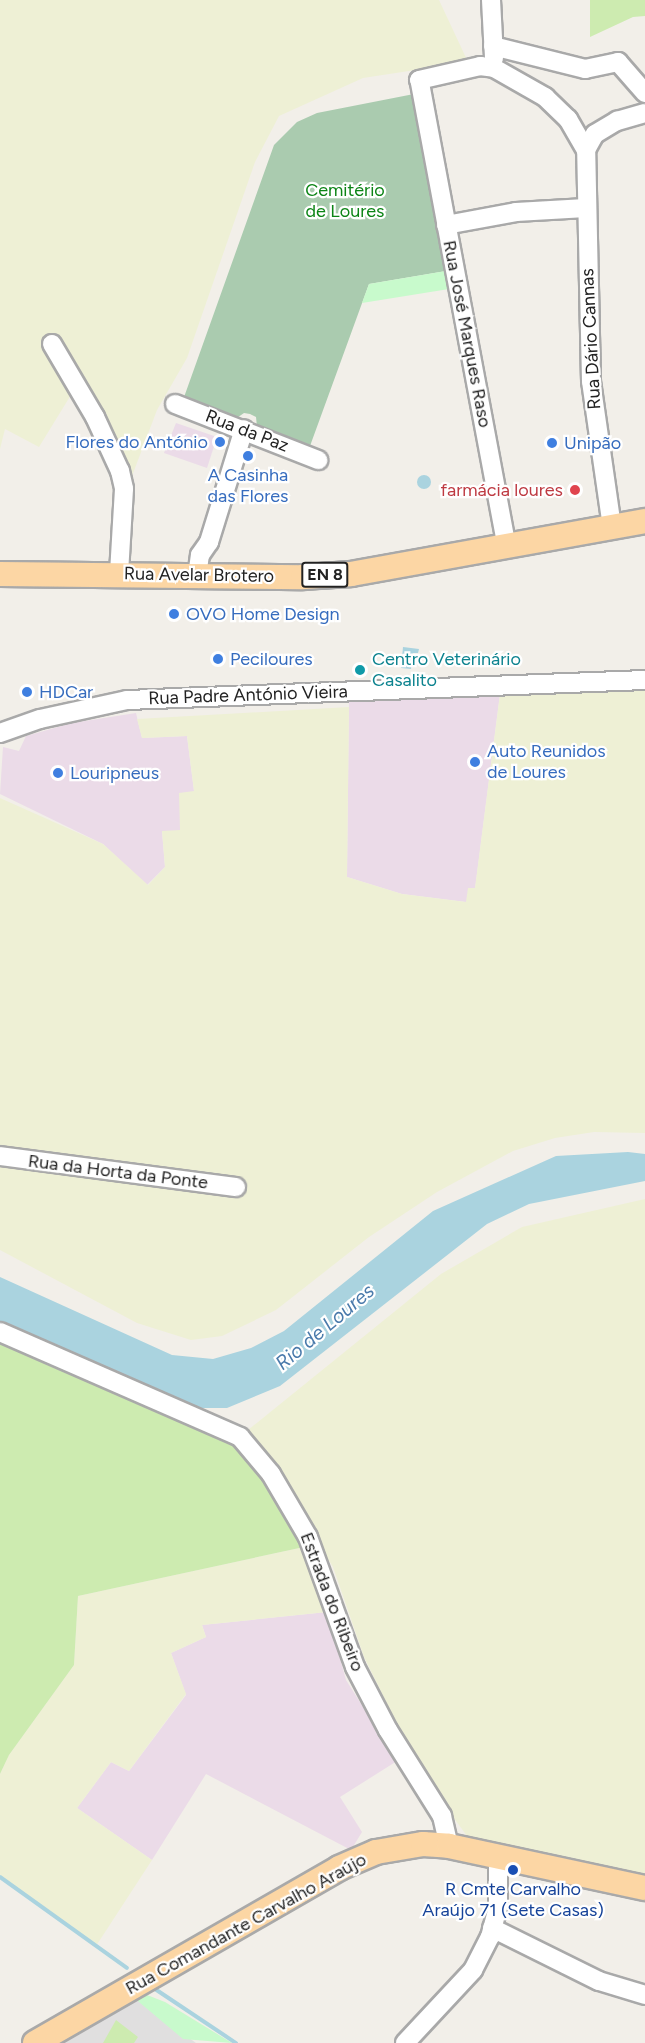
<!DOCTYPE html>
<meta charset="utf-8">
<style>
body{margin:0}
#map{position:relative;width:645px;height:2043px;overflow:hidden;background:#f2efe9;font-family:Figtree,sans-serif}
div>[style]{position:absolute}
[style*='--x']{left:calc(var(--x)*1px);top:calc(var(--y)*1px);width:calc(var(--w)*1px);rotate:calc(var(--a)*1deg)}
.residential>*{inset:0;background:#e0dfdf}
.industrial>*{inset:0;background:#ebdbe8}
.farmland>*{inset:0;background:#eef0d5}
.grass>*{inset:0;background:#cdebb0}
.cemetery>*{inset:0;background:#aacbaf}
.park>*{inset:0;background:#c8facc}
.water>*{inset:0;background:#aad3df}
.round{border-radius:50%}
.stream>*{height:4px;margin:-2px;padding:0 2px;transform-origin:2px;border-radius:2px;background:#aad3df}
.roads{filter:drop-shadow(2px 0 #a9a9a9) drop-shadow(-2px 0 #a9a9a9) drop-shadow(0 2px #a9a9a9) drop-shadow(0 -2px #a9a9a9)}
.minor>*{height:18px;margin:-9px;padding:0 9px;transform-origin:9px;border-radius:9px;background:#fff}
.major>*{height:24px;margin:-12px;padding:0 12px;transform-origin:12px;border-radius:12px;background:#fcd6a4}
.dots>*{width:16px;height:16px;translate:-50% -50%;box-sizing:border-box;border:3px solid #fff;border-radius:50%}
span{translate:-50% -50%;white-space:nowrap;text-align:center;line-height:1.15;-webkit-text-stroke:4.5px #fff;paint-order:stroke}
.shield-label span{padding:2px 4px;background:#fff;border:2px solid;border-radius:4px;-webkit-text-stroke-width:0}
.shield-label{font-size:16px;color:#222;font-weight:700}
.park-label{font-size:18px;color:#0c8416}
.street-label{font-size:18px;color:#222}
.shop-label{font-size:18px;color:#366cbe}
.right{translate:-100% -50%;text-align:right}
.left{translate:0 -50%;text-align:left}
.health-label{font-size:18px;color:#be3a42}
.culture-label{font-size:18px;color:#0d838f}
.transit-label{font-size:18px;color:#164399}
.water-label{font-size:20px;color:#4a7aab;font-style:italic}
</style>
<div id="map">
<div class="residential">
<div style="clip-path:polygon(133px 1997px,196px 2043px,52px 2043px)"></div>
</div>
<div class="industrial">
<div style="clip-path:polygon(176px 423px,217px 437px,207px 468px,164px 453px)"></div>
<div style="clip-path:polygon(500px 694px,475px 889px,466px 902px,402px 894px,347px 877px,349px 701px)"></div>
<div style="clip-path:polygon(136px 713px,142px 738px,187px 736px,194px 791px,180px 831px,162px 831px,165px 867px,147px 885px,103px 844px,0 794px,3px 747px,19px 751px,26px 736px,72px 723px)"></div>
<div style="clip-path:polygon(327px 1612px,346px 1680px,397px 1761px,340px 1797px,362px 1832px,351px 1850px,206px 1774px,152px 1860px,77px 1808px,111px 1762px,129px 1771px,186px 1695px,171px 1653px,206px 1637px,202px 1625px)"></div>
</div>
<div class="farmland">
<div style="clip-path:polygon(0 0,439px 0,468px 62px,363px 78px,279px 116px,255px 162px,187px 358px,157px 410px,132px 476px,74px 390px,39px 447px,5px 429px,0 449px)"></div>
<div style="clip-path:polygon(645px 690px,645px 1133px,594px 1132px,555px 1138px,513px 1151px,437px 1192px,369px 1237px,276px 1310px,222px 1336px,191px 1340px,137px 1323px,0 1250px,0 798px,103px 844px,148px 885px,165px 867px,162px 831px,180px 830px,179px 793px,194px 791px,187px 736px,142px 738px,137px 719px,349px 707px,347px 877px,402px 894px,466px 902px,468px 888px,475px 888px,500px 694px)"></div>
<div style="clip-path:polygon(645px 1199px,645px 1880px,467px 1836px,437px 1795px,397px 1724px,364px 1657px,333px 1567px,248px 1430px,441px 1274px,522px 1227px)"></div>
<div style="clip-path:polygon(304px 1547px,327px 1612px,202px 1625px,206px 1637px,171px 1653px,186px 1694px,129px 1771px,111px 1762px,77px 1808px,152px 1860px,96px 1946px,0 1877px,0 1774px,9px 1755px,74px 1665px,78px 1596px)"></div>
</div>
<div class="grass">
<div style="clip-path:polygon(590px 0,645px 0,645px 16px,633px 17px,590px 37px)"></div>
<div style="clip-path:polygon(0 1332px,240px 1437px,304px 1547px,78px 1596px,74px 1665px,9px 1755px,0 1774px)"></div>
<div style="clip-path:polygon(116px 2020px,138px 2037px,134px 2043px,103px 2043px)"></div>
</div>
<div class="cemetery">
<div style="clip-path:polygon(414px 94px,446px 271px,369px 284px,310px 446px,257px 427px,256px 417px,250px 414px,244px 413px,231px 422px,183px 400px,274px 145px,297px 122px,317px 113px)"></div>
</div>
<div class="park">
<div style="clip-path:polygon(446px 271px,449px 289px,362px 303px,369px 284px)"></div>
<div style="clip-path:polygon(142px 1993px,165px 2002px,232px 2043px,183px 2039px,133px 1997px)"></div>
</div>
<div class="water">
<div class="round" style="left:417px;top:475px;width:14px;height:14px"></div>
<div style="clip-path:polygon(403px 647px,419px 649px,418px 653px,413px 653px,411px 669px,401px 668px)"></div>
<div style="clip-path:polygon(628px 1152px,645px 1154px,645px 1181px,529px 1204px,487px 1224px,280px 1386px,227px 1408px,191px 1408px,0 1325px,0 1277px,172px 1355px,213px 1359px,251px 1348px,284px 1331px,433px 1211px,556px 1156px)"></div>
</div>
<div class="stream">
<div style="--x:0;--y:1877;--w:156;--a:35.6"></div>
<div style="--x:152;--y:1987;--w:101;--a:33.7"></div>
</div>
<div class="roads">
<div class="minor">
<div style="--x:491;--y:0;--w:58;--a:87"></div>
<div style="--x:493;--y:46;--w:95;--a:14"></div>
<div style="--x:585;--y:69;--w:34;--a:-12"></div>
<div style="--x:618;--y:62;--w:41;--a:48.9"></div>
<div style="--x:446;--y:225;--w:71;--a:-10.5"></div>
<div style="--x:516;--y:212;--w:70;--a:-3.3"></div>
<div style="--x:52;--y:344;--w:85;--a:59.5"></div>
<div style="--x:95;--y:417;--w:60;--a:65.2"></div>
<div style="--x:120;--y:471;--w:18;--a:77"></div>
<div style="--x:124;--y:489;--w:85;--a:93.4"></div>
<div style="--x:175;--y:404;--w:154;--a:21.4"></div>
<div style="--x:612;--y:527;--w:148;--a:-98.2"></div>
<div style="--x:591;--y:381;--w:231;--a:-91.2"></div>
<div style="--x:586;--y:150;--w:18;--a:-61"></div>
<div style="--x:595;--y:134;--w:26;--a:-31"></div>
<div style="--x:617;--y:121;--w:29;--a:-16"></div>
<div style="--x:507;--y:548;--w:476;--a:-100.6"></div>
<div style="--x:419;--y:80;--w:63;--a:-12.9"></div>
<div style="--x:480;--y:66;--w:14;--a:8"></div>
<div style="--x:494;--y:68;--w:59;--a:29.6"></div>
<div style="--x:545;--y:97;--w:32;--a:44"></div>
<div style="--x:568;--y:119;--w:36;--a:60"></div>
<div style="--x:197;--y:576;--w:21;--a:-82"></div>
<div style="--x:200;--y:555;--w:16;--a:-55"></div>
<div style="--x:209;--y:542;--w:118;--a:-72.8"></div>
<div style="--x:0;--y:733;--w:42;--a:-19.3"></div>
<div style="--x:40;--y:719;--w:89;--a:-12.3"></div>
<div style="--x:127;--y:700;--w:518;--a:-2.21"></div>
<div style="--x:0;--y:1156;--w:238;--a:7.5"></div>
<div style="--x:0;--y:1332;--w:262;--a:23.6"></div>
<div style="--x:240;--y:1437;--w:48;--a:50"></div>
<div style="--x:271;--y:1474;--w:73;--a:59.6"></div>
<div style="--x:308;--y:1537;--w:138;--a:70.1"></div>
<div style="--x:355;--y:1667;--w:71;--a:62.4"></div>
<div style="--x:388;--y:1730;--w:102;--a:57.9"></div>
<div style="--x:442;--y:1816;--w:31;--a:77"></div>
<div style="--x:492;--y:1928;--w:119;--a:26.4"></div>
<div style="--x:599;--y:1981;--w:48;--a:16.9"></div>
<div style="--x:405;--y:2043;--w:100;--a:-47"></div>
<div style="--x:473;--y:1970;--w:37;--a:-63"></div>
<div style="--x:490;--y:1937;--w:31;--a:-75"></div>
<div style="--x:498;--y:1907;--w:51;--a:-90"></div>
</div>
<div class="major">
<div style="--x:0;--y:574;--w:303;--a:0.6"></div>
<div style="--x:303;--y:577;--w:48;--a:-3.6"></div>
<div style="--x:351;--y:574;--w:299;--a:-10.2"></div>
<div style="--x:35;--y:2043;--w:351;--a:-29.9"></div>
<div style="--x:339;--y:1868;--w:40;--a:-23.4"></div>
<div style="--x:376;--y:1852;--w:48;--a:-9.7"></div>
<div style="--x:423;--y:1844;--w:26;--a:4"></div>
<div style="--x:449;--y:1846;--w:200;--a:12.1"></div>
</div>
</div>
<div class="dots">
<div style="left:220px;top:442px;background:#3f7fe0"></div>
<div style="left:552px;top:443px;background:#3f7fe0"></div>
<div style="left:248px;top:456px;background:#3f7fe0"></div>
<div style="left:575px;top:490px;background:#e0444e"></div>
<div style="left:174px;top:614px;background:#3f7fe0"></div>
<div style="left:218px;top:659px;background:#3f7fe0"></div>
<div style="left:360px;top:670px;background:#0f9aa8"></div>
<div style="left:27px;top:692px;background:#3f7fe0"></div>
<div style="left:475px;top:762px;background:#3f7fe0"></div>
<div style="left:58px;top:773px;background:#3f7fe0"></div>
<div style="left:513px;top:1870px;background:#1a4fb4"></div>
</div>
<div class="shield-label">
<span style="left:325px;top:575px">EN 8</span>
</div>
<div class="park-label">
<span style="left:345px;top:201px">Cemitério<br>de Loures</span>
</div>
<div class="street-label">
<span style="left:467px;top:334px;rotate:79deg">Rua José Marques Raso</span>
<span style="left:591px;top:339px;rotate:-93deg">Rua Dário Cannas</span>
<span style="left:247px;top:431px;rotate:21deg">Rua da Paz</span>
<span style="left:199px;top:575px;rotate:1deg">Rua Avelar Brotero</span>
<span style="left:248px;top:695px;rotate:-2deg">Rua Padre António Vieira</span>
<span style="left:118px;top:1172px;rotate:7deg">Rua da Horta da Ponte</span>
<span style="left:332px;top:1602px;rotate:69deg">Estrada do Ribeiro</span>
<span style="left:246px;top:1924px;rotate:-29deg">Rua Comandante Carvalho Araújo</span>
</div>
<div class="shop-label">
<span class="right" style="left:208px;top:442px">Flores do António</span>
<span class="left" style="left:564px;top:443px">Unipão</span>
<span style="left:248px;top:486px">A Casinha<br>das Flores</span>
<span class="left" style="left:186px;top:614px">OVO Home Design</span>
<span class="left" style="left:230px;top:659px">Peciloures</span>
<span class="left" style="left:39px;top:692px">HDCar</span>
<span class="left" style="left:487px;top:762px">Auto Reunidos<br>de Loures</span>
<span class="left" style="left:70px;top:773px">Louripneus</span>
</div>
<div class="health-label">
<span class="right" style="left:563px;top:490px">farmácia loures</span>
</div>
<div class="culture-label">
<span class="left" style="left:372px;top:670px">Centro Veterinário<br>Casalito</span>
</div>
<div class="transit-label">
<span style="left:513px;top:1900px">R Cmte Carvalho<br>Araújo 71 (Sete Casas)</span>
</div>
<div class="water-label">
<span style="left:325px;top:1327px;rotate:-40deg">Rio de Loures</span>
</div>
</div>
